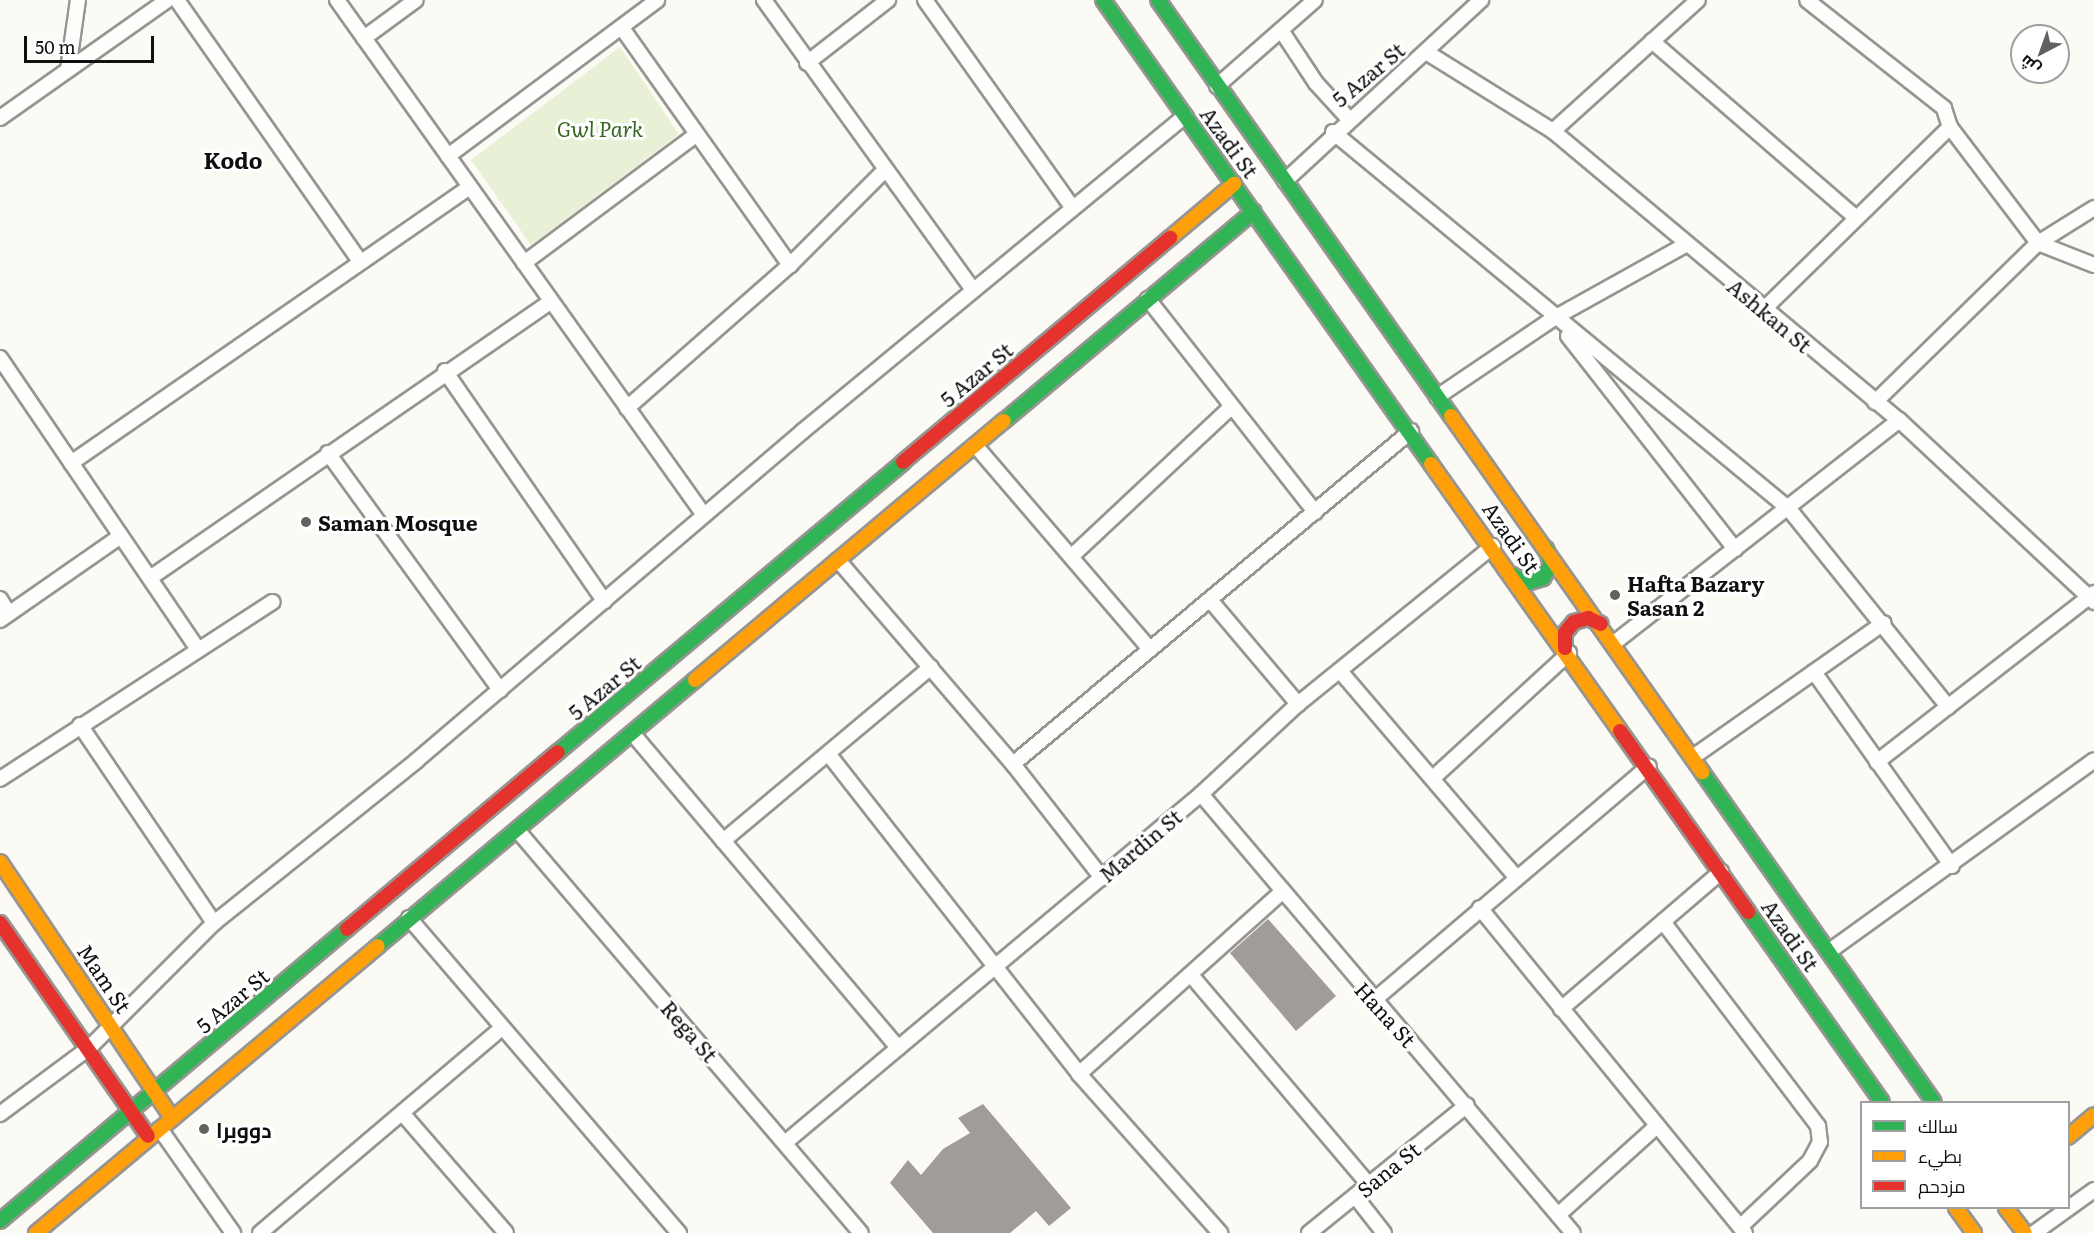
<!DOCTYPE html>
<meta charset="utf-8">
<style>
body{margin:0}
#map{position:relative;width:2094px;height:1233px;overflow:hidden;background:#fcfaf4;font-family:Literata,Cairo,serif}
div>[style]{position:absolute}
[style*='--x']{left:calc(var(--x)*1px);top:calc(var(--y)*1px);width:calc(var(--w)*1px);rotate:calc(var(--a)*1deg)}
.green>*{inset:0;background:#e8f1d5}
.building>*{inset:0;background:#a09d99}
.roads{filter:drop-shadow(2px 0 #969592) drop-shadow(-2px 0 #969592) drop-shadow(0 2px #969592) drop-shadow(0 -2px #969592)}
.street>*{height:14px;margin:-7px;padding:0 7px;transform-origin:7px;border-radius:7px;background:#fffefd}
.fast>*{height:14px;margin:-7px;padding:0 7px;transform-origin:7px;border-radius:7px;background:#30b455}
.slow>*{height:14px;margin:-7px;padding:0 7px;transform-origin:7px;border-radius:7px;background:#ff9f0a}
.jam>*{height:14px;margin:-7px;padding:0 7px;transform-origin:7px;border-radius:7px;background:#e5322d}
.dots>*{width:16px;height:16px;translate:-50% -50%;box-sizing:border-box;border:3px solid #fff;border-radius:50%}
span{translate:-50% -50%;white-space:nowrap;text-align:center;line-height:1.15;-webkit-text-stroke:6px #fff;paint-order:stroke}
.street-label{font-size:21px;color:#0f0f0f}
.park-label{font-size:21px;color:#366620;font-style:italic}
.poi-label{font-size:21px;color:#0f0f0f;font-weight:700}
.left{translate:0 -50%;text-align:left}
.neighbourhood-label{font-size:22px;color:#0f0f0f;font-weight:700}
.legend{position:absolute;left:1860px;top:1101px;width:210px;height:108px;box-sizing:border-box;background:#fff;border:2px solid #9f9f9f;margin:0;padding:8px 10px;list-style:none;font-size:18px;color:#0f0f0f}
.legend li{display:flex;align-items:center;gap:12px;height:30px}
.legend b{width:30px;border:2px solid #9f9f9f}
.north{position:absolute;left:2010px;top:24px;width:60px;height:60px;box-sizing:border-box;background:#fff;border:2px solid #9f9f9f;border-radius:50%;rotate:221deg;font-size:16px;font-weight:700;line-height:24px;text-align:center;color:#0f0f0f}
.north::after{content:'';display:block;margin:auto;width:21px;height:27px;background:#62615f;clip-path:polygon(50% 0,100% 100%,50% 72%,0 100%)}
.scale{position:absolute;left:24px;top:36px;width:130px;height:27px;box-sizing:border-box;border:3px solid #0f0f0f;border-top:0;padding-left:8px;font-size:18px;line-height:21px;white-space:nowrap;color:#0f0f0f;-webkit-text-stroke:4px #fff;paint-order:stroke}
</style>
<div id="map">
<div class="green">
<div style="clip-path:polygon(620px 47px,679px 134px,531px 245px,471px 160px)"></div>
</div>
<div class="building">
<div style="clip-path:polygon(1268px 919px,1336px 996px,1296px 1031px,1230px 953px)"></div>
<div style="clip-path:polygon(983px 1104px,1071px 1208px,1049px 1226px,1036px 1211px,1010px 1233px,933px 1233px,890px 1183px,908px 1160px,921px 1175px,943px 1149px,970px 1133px,958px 1118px)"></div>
</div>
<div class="roads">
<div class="street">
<div style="--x:177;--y:0;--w:319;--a:55"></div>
<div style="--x:337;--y:0;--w:632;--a:54.53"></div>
<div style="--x:764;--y:0;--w:357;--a:54.2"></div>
<div style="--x:925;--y:0;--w:255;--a:54.6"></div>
<div style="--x:622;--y:28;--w:291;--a:54.7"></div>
<div style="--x:1281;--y:30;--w:64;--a:56.6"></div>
<div style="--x:1316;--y:83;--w:47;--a:47.6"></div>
<div style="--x:364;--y:38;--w:64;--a:-36.2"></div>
<div style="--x:1652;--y:41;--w:269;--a:40.9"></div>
<div style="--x:1426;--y:52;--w:150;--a:31.9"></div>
<div style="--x:1553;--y:131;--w:451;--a:39.9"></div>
<div style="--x:1899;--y:420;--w:267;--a:43"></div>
<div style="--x:807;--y:63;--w:103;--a:-37.9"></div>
<div style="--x:68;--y:70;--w:71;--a:-81.9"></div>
<div style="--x:1217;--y:86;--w:130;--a:-41.3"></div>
<div style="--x:0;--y:118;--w:204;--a:-35.2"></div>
<div style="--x:1950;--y:127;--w:146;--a:52.8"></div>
<div style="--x:2038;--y:243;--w:60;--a:21.4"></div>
<div style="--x:1553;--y:131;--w:195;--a:-42.1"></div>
<div style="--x:1333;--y:132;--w:592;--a:39.58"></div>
<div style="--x:1789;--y:509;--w:254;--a:51.2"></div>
<div style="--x:448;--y:156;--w:261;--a:-36.7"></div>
<div style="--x:1285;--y:181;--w:267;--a:-42.7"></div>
<div style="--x:524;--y:263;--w:214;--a:-36.7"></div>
<div style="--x:1148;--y:299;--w:271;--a:51.9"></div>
<div style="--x:1763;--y:310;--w:262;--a:-44.4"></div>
<div style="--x:1950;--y:127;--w:20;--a:-108"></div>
<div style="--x:1944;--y:108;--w:174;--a:-141.8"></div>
<div style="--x:1568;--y:336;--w:271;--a:51.9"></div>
<div style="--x:0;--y:358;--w:352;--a:55.8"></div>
<div style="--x:445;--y:371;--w:280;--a:55.3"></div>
<div style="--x:1437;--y:397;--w:141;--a:-34"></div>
<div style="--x:1554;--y:318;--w:152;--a:-29.1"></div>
<div style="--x:1875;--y:402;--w:228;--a:-44.3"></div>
<div style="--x:2038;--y:243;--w:66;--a:-32"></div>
<div style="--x:627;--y:408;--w:217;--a:-41.3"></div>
<div style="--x:790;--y:265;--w:134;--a:-45"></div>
<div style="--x:975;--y:445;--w:269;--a:49.4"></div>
<div style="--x:328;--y:453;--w:293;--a:54"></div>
<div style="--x:71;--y:463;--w:485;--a:-34.7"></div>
<div style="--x:1073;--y:555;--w:216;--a:-43.1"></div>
<div style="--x:838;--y:560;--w:269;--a:49.4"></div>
<div style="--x:1013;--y:764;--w:145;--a:52"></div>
<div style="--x:150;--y:578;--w:487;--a:-34.6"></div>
<div style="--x:0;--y:599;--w:17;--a:59"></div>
<div style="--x:1211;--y:601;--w:135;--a:49.8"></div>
<div style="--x:0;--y:620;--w:147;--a:-34.8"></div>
<div style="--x:1614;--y:643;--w:362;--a:-38"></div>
<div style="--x:1340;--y:671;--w:271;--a:49.5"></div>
<div style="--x:1814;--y:672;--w:238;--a:54.6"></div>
<div style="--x:80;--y:725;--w:239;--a:55.9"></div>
<div style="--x:633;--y:734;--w:411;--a:49.8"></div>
<div style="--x:830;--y:756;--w:404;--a:51.9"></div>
<div style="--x:1079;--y:1074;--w:213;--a:48.4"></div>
<div style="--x:1693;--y:757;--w:233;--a:-35.1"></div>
<div style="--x:1877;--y:762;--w:275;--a:-37.9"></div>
<div style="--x:1013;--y:764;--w:519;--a:-39.92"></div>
<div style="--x:1433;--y:778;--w:185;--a:-42.6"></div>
<div style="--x:0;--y:779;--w:325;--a:-33"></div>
<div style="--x:1201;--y:794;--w:575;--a:49.72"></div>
<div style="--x:518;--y:831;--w:528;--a:49.53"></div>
<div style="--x:723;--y:841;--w:271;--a:-39.9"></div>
<div style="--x:1480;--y:908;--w:419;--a:50.8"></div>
<div style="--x:409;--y:918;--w:415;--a:49.4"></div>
<div style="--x:1664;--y:923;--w:255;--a:52.8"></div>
<div style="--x:1818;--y:1126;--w:16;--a:83"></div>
<div style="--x:1820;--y:1142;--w:21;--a:118"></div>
<div style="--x:1810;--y:1161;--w:96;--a:136.7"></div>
<div style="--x:1831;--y:950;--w:324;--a:-35.8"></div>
<div style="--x:1191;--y:975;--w:274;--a:49.7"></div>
<div style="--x:1373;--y:1001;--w:362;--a:-40.4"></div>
<div style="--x:1561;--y:1009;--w:211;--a:-40.6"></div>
<div style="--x:1079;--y:1074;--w:271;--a:-41.9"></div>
<div style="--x:0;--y:1114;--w:111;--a:-36.6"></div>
<div style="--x:89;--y:1048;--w:177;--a:-45"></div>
<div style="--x:214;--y:923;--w:259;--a:-38.7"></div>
<div style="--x:416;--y:761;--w:509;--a:-40.45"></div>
<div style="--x:803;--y:431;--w:495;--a:-39.5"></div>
<div style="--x:403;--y:1114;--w:157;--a:49.1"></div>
<div style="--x:160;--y:1129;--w:127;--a:54.9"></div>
<div style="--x:786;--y:1142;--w:542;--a:-39.98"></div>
<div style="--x:1201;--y:794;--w:132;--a:-42.9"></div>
<div style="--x:1298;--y:704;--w:251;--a:-39"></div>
<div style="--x:1355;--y:1196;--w:47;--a:51.9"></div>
<div style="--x:1558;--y:1215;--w:133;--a:-42"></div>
<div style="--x:260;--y:1233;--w:317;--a:-40.3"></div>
<div style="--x:1309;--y:1233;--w:203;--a:-39"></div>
<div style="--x:2034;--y:1233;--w:74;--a:-35.6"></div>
</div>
<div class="fast">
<div style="--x:1103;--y:0;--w:568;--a:54.74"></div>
<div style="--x:1158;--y:0;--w:509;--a:54.84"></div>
<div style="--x:1004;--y:421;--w:326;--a:-40"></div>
<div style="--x:1513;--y:575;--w:16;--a:30"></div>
<div style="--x:1527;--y:583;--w:17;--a:-17"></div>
<div style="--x:1543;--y:578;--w:16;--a:-60"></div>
<div style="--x:1551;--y:564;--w:16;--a:-108"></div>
<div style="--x:558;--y:752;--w:451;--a:-40"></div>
<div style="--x:1702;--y:772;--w:403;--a:54.9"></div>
<div style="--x:1748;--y:912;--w:232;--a:54.8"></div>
<div style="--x:378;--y:946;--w:414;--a:-40"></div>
<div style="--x:0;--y:1221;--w:454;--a:-40.1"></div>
</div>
<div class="slow">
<div style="--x:1170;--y:238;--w:84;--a:-40.2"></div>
<div style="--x:1451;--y:416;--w:436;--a:54.8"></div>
<div style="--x:1431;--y:464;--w:327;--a:54.7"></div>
<div style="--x:695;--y:680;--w:403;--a:-40"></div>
<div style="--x:0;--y:862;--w:308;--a:56.1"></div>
<div style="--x:2068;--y:1137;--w:34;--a:-40"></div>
<div style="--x:1956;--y:1208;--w:31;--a:54"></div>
<div style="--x:2006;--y:1208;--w:31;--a:53"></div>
<div style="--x:36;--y:1233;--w:446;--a:-40"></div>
</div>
<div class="jam">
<div style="--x:903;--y:462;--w:349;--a:-40"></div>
<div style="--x:1565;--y:648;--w:15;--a:-90"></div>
<div style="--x:1565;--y:633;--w:14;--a:-51"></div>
<div style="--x:1574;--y:622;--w:15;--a:-16"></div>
<div style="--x:1588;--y:618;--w:14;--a:25"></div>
<div style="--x:1620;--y:731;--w:222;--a:54.7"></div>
<div style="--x:0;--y:923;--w:259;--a:55.2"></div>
<div style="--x:347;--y:929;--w:275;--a:-40"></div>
</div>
</div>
<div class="dots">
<div style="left:306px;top:522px;background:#62615f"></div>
<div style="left:1615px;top:595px;background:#62615f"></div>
<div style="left:204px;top:1129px;background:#62615f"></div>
</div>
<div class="street-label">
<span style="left:1368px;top:74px;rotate:-40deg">5 Azar St</span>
<span style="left:1230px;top:142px;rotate:54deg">Azadi St</span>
<span style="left:1770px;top:315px;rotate:40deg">Ashkan St</span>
<span style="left:976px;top:374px;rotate:-40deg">5 Azar St</span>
<span style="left:1512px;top:537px;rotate:55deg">Azadi St</span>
<span style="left:604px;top:687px;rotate:-40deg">5 Azar St</span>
<span style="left:1140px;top:845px;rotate:-40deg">Mardin St</span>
<span style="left:1791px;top:935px;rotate:55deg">Azadi St</span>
<span style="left:105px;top:978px;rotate:56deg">Mam St</span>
<span style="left:232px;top:1000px;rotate:-40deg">5 Azar St</span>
<span style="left:1386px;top:1014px;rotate:48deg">Hana St</span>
<span style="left:690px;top:1031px;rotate:49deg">Rega St</span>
<span style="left:1388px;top:1169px;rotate:-39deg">Sana St</span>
</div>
<div class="park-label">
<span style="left:600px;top:128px">Gwl Park</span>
</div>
<div class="poi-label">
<span class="left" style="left:318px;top:522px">Saman Mosque</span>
<span class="left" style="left:1627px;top:595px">Hafta Bazary<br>Sasan 2</span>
<span class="left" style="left:216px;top:1129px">دووبرا</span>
</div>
<div class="neighbourhood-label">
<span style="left:233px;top:160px">Kodo</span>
</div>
<ul class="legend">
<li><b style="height:8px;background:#30b455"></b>سالك</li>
<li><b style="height:8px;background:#ff9f0a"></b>بطيء</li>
<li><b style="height:8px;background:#e5322d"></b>مزدحم</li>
</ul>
<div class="north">ش</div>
<div class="scale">50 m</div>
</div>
